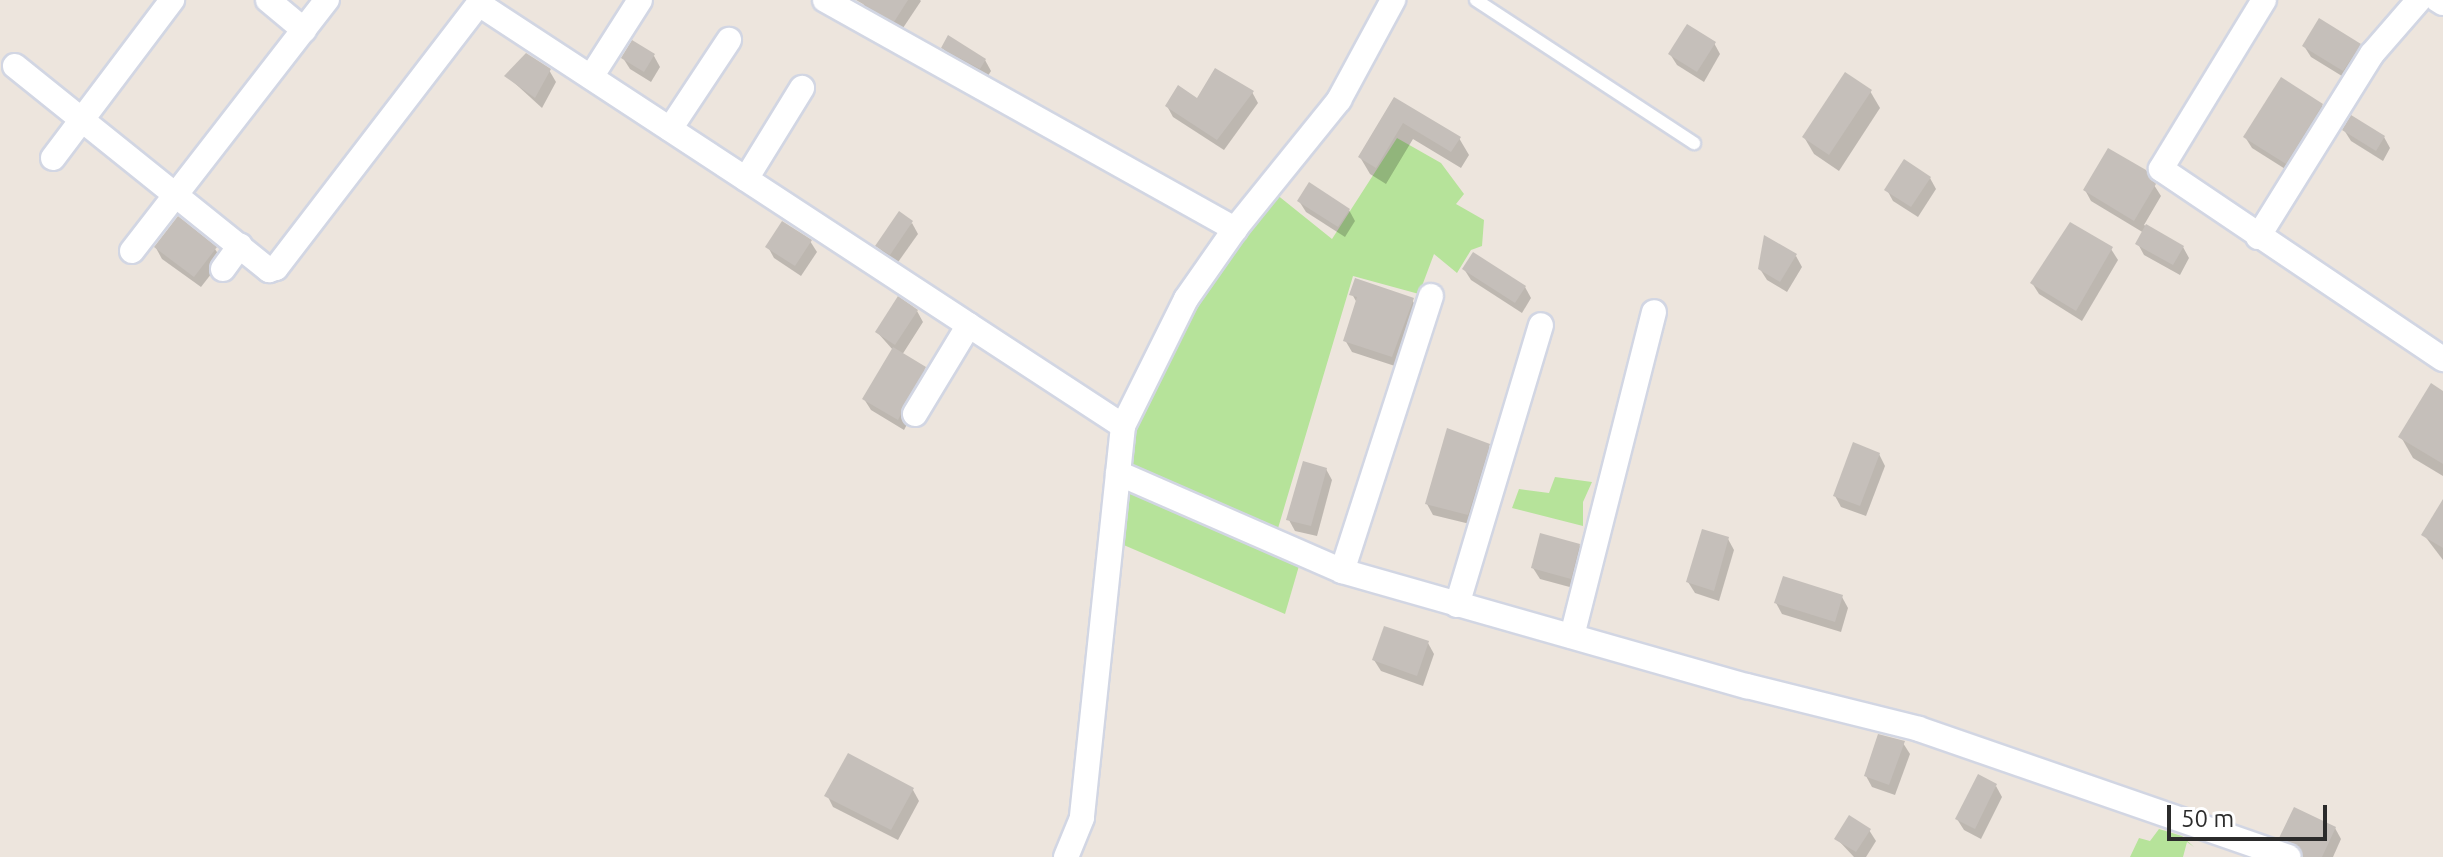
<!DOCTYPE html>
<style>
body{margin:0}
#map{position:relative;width:2443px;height:857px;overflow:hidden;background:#ede5dd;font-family:Ubuntu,sans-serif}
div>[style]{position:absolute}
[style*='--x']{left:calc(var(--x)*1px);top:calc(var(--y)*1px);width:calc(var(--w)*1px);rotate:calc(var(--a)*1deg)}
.green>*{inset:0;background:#b6e39a}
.shadow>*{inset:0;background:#0003}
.building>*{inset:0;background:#c5bfba}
.roads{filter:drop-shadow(2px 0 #d2d6e3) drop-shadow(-2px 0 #d2d6e3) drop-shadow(0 2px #d2d6e3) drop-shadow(0 -2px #d2d6e3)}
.service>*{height:12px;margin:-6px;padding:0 6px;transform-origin:6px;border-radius:6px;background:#fff}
.minor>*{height:24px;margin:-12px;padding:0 12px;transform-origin:12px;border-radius:12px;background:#fff}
span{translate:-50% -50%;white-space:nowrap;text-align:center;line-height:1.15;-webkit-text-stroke:6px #fff;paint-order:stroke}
.scale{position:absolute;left:2167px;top:805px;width:160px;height:36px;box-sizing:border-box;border:4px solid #2b2b2b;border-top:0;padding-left:10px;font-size:24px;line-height:28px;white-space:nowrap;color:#2b2b2b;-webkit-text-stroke:6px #fff;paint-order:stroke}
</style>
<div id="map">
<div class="green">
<div style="clip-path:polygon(1397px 138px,1441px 163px,1464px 194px,1456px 204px,1484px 220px,1482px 246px,1471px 250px,1457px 273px,1434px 254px,1419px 294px,1353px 276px,1276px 535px,1131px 471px,1136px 427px,1165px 352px,1195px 300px,1276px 194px,1332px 239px)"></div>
<div style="clip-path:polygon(1555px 477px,1592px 482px,1583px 502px,1583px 526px,1512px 508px,1519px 489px,1549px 493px)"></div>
<div style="clip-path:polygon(1126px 486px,1301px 559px,1285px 614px,1119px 543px)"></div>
<div style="clip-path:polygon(2159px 829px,2182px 836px,2194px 847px,2187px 842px,2183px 857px,2130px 857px,2139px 838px,2150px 841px)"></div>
</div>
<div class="shadow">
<div style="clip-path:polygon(862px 0,920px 0,921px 1px,901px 31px,867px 13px)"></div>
<div style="clip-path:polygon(1714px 43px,1720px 54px,1704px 82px,1677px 65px,1670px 54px)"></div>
<div style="clip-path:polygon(2359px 45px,2366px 56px,2350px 81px,2311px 57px,2304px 46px)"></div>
<div style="clip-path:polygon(943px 48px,985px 60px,991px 71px,986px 79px,950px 59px)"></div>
<div style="clip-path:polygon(654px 56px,660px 67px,651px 82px,630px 69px,623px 58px)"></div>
<div style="clip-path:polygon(549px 70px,556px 82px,542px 108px,507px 76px)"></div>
<div style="clip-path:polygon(1870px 91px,1880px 108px,1839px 171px,1814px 154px,1804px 137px)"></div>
<div style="clip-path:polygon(1252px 92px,1258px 103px,1224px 150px,1173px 117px,1167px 106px)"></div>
<div style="clip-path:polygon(1394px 100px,1459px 138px,1469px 155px,1461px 168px,1413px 139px,1386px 184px,1370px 174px,1360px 157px)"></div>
<div style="clip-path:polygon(2322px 105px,2328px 116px,2293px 174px,2252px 148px,2245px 137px)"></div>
<div style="clip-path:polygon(2344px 130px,2384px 137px,2390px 148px,2383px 161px,2351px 141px)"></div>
<div style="clip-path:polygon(1930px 178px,1936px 189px,1918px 217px,1893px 201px,1887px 190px)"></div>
<div style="clip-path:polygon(2154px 185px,2161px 196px,2144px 225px,2183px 247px,2189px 258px,2180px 275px,2144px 255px,2138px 244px,2144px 233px,2091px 201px,2085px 190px)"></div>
<div style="clip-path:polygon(1299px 201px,1349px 210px,1355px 221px,1345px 237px,1306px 212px)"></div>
<div style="clip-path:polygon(912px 223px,918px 234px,896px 265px,877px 246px)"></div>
<div style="clip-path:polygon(810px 241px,817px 252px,801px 276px,774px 258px,768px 247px)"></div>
<div style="clip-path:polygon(156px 248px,215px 249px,222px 260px,201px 287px,162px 259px)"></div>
<div style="clip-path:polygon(2111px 249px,2118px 260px,2082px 321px,2039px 294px,2032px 283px)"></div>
<div style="clip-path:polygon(1796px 256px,1802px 267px,1787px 292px,1767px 280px,1760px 269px)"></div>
<div style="clip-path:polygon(1464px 269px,1525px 287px,1531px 298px,1522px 313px,1471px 280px)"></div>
<div style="clip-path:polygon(1352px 294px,1412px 300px,1419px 311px,1398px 367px,1352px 352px,1345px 340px,1357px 303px)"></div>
<div style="clip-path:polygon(917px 311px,923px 322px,902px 355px,924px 369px,931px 380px,904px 430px,871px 410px,864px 399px,893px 350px,877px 332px)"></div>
<div style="clip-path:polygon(2443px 393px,2443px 476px,2413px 458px,2401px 437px)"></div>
<div style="clip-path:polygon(1488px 445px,1495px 456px,1474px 525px,1433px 515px,1427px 504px)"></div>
<div style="clip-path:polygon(1879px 454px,1885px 466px,1866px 516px,1841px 507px,1835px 496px)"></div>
<div style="clip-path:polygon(1326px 469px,1332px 480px,1317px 536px,1295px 531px,1289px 520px)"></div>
<div style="clip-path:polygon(2443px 503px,2443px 560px,2424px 535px)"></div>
<div style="clip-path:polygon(1728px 539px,1734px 550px,1719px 601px,1695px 593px,1688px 582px)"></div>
<div style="clip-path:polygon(1579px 545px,1585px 556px,1577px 589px,1540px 579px,1533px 568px)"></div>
<div style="clip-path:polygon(1842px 597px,1848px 608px,1841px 632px,1782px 614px,1776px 603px)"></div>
<div style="clip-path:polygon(1428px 643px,1434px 654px,1423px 686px,1381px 671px,1374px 660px)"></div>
<div style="clip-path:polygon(1903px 743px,1910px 754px,1895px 795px,1872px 787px,1866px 776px)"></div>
<div style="clip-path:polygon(1996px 786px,2002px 797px,1981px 839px,1964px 830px,1957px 819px)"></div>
<div style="clip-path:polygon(913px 790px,919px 801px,898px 840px,833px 807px,827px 795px)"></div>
<div style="clip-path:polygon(2335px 828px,2341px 839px,2333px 857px,2304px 857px,2288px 849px,2282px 838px)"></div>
<div style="clip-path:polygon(1869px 830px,1876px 841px,1866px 857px,1854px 857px,1837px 839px)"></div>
</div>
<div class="building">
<div style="clip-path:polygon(856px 0,908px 0,894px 22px)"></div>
<div style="clip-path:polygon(2319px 18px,2361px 44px,2343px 71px,2302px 46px)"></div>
<div style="clip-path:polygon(1687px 24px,1716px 42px,1697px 72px,1668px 54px)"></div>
<div style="clip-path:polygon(948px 35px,986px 59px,980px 69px,941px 48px)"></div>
<div style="clip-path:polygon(632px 40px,655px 54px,644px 72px,621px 58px)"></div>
<div style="clip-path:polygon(526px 53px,551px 69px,535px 98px,504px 76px)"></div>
<div style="clip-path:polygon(1215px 68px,1254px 91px,1217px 140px,1165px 106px,1178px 85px,1197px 98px)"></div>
<div style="clip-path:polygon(1845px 72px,1872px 90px,1829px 155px,1802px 137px)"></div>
<div style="clip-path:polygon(2281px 77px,2323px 104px,2286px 164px,2243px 137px)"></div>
<div style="clip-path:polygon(1394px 97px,1461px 137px,1451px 152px,1403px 123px,1376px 168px,1358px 157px)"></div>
<div style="clip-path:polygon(2351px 115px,2385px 136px,2376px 151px,2342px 130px)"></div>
<div style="clip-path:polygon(2108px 148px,2146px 170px,2156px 184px,2134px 221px,2083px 190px)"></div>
<div style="clip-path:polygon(1904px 159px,1931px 177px,1911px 207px,1884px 190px)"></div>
<div style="clip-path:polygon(1309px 182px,1350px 209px,1338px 227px,1297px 201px)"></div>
<div style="clip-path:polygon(899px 211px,913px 221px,890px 255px,875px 246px)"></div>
<div style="clip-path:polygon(178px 216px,217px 247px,194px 277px,154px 247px)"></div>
<div style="clip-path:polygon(782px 221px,812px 240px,795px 266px,765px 247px)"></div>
<div style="clip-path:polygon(2070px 222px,2113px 247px,2076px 311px,2030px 283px)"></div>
<div style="clip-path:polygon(2146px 224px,2184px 246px,2173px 265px,2135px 244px)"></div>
<div style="clip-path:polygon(1764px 235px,1797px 254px,1780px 282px,1758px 269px)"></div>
<div style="clip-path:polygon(1473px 252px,1526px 286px,1515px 303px,1462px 269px)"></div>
<div style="clip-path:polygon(1355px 278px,1414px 298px,1392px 357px,1343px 341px,1357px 297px,1349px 295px)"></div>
<div style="clip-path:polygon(898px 296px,918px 310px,895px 345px,875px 332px)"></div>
<div style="clip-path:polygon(893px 347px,926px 367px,898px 420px,862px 399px)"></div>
<div style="clip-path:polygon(2431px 383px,2443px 391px,2443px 464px,2398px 437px)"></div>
<div style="clip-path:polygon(1447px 428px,1490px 444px,1468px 515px,1425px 504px)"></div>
<div style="clip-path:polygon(1853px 442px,1880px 453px,1860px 506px,1833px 496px)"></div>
<div style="clip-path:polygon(1303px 461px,1327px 468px,1311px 526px,1286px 520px)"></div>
<div style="clip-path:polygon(2443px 499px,2443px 548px,2421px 535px)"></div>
<div style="clip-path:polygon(1702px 529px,1729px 537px,1714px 591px,1686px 582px)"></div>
<div style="clip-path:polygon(1540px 533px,1580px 544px,1571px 579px,1531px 568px)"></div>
<div style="clip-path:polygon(1783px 576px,1843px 595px,1835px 622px,1774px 603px)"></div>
<div style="clip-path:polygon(1384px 626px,1429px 641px,1417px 676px,1372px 660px)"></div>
<div style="clip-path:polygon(1878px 734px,1905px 741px,1889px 785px,1864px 776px)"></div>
<div style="clip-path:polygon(848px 753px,914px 788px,891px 830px,824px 796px)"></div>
<div style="clip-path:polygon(1978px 774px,1997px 784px,1975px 829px,1955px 819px)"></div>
<div style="clip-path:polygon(2294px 807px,2336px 827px,2322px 857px,2303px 857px,2299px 847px,2279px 838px)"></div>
<div style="clip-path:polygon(1849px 815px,1871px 829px,1856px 852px,1834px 839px)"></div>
</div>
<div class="roads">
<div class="service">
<div style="--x:1476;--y:0;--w:261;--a:33.3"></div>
</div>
<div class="minor">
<div style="--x:268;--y:0;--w:47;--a:39.8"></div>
<div style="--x:825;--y:0;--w:470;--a:29.2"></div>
<div style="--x:1235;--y:229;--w:85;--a:125"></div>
<div style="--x:1186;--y:299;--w:142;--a:116.4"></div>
<div style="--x:1123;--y:426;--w:394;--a:96"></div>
<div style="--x:1082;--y:818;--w:42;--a:112.3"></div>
<div style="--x:2264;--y:0;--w:198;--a:121.4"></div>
<div style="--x:2161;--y:169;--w:340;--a:34"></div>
<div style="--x:2438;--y:0;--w:6;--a:31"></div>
<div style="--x:479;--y:4;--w:770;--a:33.24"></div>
<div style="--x:15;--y:66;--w:326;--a:38.8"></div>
<div style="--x:269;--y:270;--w:7;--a:-16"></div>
<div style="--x:276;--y:268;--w:338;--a:-52.5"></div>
<div style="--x:591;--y:77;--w:91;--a:-57.5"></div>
<div style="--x:670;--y:129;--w:107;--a:-56.5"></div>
<div style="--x:53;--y:158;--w:198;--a:-53"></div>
<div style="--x:746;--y:179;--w:107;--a:-58.4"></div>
<div style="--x:1235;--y:229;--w:166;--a:-51.1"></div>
<div style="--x:1339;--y:100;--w:114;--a:-61.6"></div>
<div style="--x:2258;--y:237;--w:216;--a:-58.1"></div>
<div style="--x:2372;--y:54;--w:72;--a:-49"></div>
<div style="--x:132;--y:251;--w:318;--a:-52.2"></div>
<div style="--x:223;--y:269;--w:29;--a:-54"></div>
<div style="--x:1431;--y:296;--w:289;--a:107.9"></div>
<div style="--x:1342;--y:571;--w:421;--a:15.9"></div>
<div style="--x:1747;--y:686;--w:177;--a:14"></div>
<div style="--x:1919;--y:729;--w:391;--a:19.1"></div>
<div style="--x:915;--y:414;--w:104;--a:-58.8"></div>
<div style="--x:1118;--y:473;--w:244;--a:23.6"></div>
<div style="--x:1457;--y:605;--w:292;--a:-73.3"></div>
<div style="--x:1572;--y:636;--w:334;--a:-75.8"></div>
</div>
</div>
<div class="scale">50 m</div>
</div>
